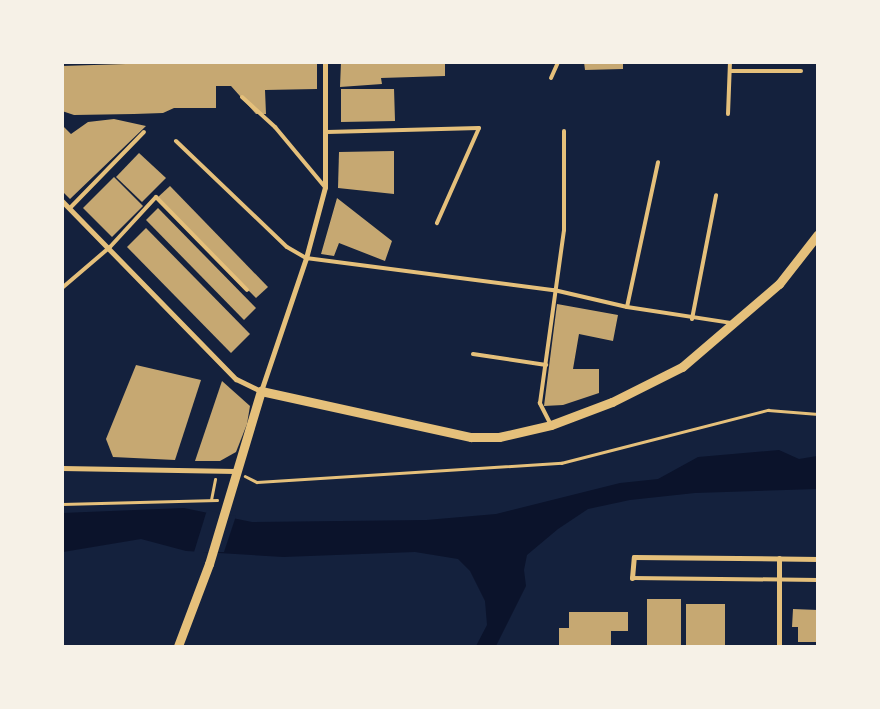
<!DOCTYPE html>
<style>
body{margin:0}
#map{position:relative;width:880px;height:709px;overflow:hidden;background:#14213d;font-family:"Golos Text",sans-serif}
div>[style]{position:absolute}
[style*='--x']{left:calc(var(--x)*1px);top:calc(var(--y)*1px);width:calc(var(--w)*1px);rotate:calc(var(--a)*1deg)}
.water>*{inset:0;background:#0b132b}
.pier>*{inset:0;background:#14213d}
.building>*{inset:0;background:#c6a872}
.path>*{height:2.5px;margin:-1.25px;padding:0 1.25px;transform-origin:1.25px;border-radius:1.25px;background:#e5c07b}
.service>*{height:4px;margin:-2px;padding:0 2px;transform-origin:2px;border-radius:2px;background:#e5c07b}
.minor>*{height:5px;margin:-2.5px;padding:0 2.5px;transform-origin:2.5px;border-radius:2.5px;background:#e5c07b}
.tertiary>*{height:9px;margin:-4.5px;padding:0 4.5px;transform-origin:4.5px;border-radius:4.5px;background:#e5c07b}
span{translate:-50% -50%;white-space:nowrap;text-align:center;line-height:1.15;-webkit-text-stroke:4.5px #f6f1e7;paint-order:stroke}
.frame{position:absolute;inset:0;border:64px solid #f6f1e7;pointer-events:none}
</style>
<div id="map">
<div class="water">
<div style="clip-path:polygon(779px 450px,799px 459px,817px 456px,817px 489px,695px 493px,630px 500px,588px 509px,558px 529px,527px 555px,524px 570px,526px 586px,496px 646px,476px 646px,487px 625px,485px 601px,470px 571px,458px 559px,415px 552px,283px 557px,186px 551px,141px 539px,63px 552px,62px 513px,184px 508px,252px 522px,426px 520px,496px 514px,620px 483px,658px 479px,698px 457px)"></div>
</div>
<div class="pier">
<div style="clip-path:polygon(207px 510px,236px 516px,224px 552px,194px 552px)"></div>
</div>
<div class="building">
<div style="clip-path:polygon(189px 62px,317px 62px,317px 89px,265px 90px,266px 114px,256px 114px,231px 86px,216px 86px,216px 108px,174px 108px,163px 113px,134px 114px,74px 115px,62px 111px,62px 66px)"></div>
<div style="clip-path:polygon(341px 62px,445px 62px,445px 76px,381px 78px,382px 84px,340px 87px)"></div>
<div style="clip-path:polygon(584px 62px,623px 62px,623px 69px,585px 70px)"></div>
<div style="clip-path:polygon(341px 89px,394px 89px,395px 121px,341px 122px)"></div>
<div style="clip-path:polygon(114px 119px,146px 126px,70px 199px,62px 191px,62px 125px,71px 134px,88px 122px)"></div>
<div style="clip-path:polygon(394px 151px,394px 194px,338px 188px,339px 152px)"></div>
<div style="clip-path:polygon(139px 153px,166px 178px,142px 202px,116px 177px)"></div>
<div style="clip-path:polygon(114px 177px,143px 206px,112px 237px,83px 208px)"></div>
<div style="clip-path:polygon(170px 186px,268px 287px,256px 298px,157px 198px)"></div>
<div style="clip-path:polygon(337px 198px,392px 241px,385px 261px,339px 243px,334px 256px,321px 254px)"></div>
<div style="clip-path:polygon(158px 208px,256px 308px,244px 320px,146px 220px)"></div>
<div style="clip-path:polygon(146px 228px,250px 334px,231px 353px,127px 247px)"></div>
<div style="clip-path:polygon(557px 304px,618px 315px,613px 341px,579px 334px,573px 369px,599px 369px,599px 393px,563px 405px,544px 406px)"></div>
<div style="clip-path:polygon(136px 365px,201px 380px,175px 460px,113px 457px,106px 439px)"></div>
<div style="clip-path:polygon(222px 381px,250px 406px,247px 424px,236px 452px,220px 461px,195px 461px)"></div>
<div style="clip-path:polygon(647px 599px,681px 599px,681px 646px,647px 646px)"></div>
<div style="clip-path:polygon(686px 604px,725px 604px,725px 646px,686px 646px)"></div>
<div style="clip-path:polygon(793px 609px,818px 610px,818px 642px,798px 642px,798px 627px,792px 627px)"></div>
<div style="clip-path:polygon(569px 612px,628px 612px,628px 631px,611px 631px,611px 646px,559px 646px,559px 628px,569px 628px)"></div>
</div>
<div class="path">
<div style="--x:245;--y:476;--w:13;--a:27"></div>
<div style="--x:257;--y:482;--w:305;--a:-3.6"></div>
<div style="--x:561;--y:463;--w:214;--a:-14.4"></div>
<div style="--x:768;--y:410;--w:50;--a:4.6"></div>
<div style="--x:211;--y:500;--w:21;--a:-79"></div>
<div style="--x:62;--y:504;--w:155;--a:-1.5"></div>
</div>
<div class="service">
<div style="--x:731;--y:71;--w:70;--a:0"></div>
<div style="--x:551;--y:78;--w:17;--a:-66"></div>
<div style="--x:242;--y:97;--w:45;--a:42.3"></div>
<div style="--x:275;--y:127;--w:78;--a:50.2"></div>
<div style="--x:728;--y:114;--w:52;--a:-87.8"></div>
<div style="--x:327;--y:132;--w:152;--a:-1.5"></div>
<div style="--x:479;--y:128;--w:104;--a:113.9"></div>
<div style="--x:176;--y:141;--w:153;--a:43.7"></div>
<div style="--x:287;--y:247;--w:22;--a:30"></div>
<div style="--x:306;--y:258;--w:250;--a:7.4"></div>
<div style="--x:554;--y:290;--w:75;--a:13.1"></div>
<div style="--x:627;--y:307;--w:105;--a:8.7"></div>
<div style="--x:70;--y:208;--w:106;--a:-45.8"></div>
<div style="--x:62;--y:288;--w:63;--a:-40.5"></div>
<div style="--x:110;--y:247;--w:68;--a:-47.4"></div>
<div style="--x:156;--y:197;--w:130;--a:45.6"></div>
<div style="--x:627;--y:307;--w:148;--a:-77.9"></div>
<div style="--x:692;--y:319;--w:126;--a:-79"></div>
<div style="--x:473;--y:354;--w:74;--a:8.6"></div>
<div style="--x:551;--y:425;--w:25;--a:-117"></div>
<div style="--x:540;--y:403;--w:175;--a:-82.1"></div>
<div style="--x:564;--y:230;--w:99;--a:-90"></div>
<div style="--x:632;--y:578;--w:186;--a:0.6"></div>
</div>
<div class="minor">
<div style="--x:62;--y:201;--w:249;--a:45.7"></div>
<div style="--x:236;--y:379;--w:28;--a:26"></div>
<div style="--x:261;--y:391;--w:140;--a:-71.3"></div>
<div style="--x:306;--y:258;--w:73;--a:-75"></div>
<div style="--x:325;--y:187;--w:125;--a:-90"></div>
<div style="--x:62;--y:468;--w:173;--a:1"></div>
<div style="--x:632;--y:578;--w:21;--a:-85"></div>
<div style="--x:634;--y:557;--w:184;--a:0.6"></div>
<div style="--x:779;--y:646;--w:88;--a:-90"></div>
</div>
<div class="tertiary">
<div style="--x:178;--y:646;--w:88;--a:-69.3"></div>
<div style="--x:209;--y:564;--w:181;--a:-73.3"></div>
<div style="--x:261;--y:391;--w:215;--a:12.4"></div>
<div style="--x:471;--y:437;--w:28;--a:0"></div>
<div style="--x:499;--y:437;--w:53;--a:-13"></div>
<div style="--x:551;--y:425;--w:65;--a:-20.7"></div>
<div style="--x:612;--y:402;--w:78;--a:-26.6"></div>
<div style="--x:682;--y:367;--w:128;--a:-40.6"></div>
<div style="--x:779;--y:284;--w:63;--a:-52"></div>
</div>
<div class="frame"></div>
</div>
